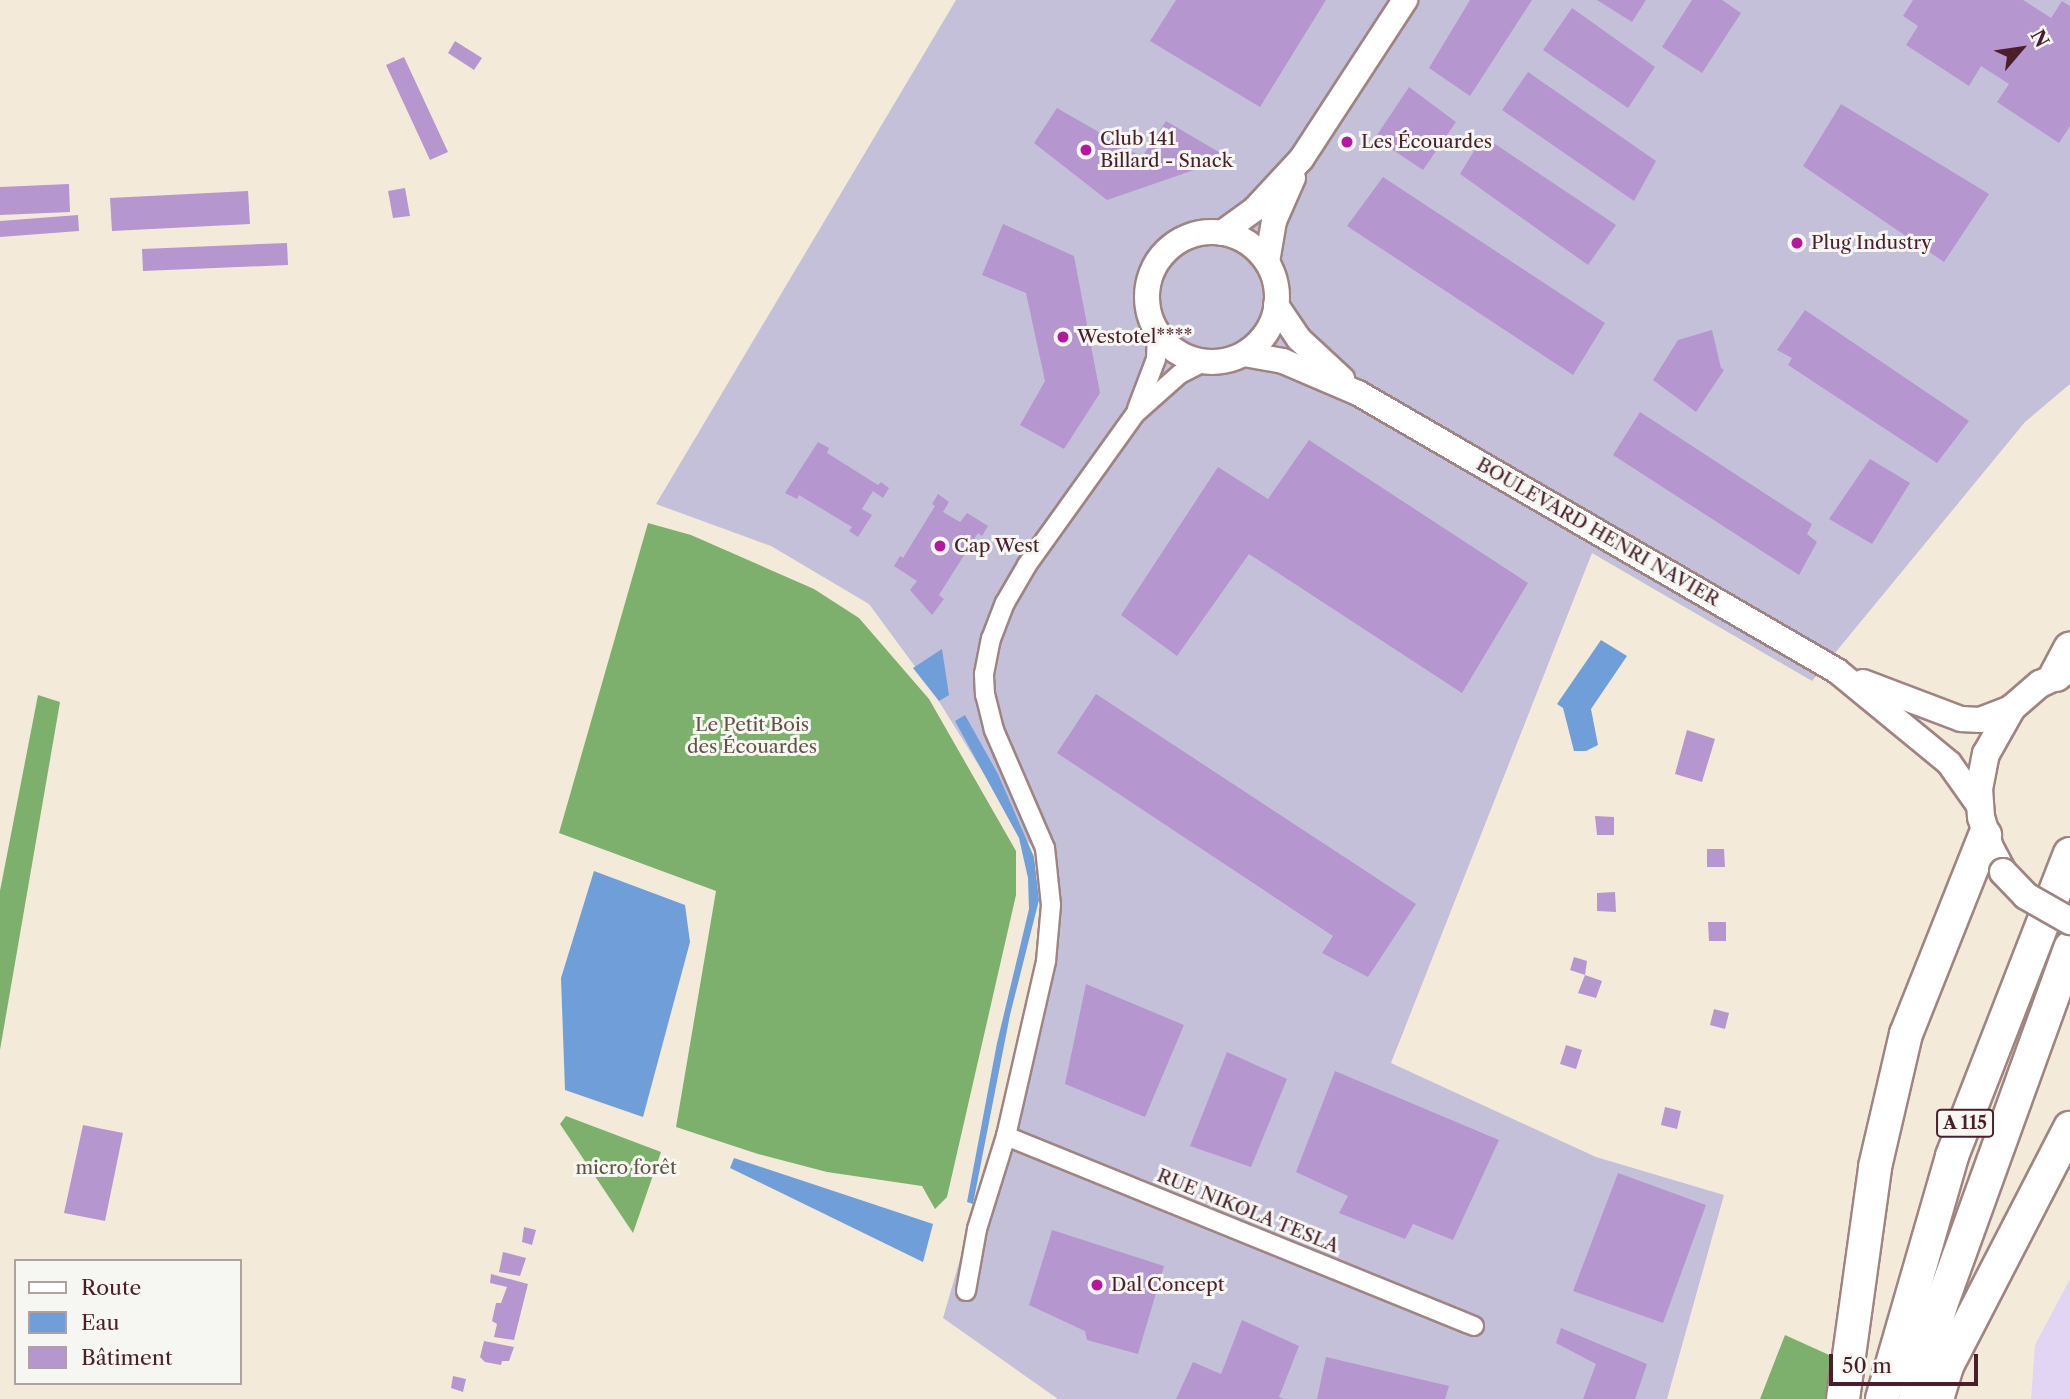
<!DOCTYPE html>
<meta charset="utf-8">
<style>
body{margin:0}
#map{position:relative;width:2070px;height:1399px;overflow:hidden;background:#f4eada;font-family:"Libre Caslon Text",serif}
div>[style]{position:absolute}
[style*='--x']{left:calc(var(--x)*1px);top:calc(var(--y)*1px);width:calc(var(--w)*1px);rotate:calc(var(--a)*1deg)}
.built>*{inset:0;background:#e2d4f3}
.industrial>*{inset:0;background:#c5c0da}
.forest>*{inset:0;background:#7db06c}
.water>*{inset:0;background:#6f9ed8}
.building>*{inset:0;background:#b696ce}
.roads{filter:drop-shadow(2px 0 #9f8482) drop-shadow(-2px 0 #9f8482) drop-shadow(0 2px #9f8482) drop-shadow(0 -2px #9f8482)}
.street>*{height:18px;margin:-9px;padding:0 9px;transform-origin:9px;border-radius:9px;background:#fff}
.secondary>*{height:24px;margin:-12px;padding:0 12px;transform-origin:12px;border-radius:12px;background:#fff}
.secondary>.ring{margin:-12px;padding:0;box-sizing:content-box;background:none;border:24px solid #fff;border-radius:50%}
.primary>*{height:26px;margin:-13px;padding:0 13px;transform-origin:13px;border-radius:13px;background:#fff}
.highway>*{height:32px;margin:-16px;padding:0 16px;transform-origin:16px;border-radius:16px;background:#fff}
.bridges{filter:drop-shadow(2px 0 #9f8482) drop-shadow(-2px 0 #9f8482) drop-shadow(0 2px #9f8482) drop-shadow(0 -2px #9f8482)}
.primary-bridge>*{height:26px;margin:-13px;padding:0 13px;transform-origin:13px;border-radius:13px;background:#fff}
.dots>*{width:19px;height:19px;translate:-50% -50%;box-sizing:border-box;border:4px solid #f6f6f2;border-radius:50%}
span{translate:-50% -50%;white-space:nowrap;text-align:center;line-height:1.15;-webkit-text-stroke:6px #f6f6f2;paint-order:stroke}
.shield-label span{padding:2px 5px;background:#f6f6f2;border:2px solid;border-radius:5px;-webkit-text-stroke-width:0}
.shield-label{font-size:18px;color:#4a1f2b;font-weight:700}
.poi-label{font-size:19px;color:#4a1f2b}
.left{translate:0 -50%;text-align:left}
.street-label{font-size:19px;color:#4a1f2b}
.park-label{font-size:19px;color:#635343}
.legend{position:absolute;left:14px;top:1259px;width:228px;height:126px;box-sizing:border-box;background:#f6f6f2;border:2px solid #b1a0a2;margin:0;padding:9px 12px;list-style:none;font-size:21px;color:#4a1f2b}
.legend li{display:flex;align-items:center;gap:14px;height:35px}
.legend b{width:35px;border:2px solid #b1a0a2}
.north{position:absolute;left:1986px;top:14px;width:70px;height:70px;-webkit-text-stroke:5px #f6f6f2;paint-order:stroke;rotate:61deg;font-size:19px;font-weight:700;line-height:28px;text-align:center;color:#4a1f2b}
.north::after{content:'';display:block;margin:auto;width:24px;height:32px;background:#4a1f2b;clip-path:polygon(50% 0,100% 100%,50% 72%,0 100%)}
.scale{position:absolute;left:1829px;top:1354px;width:149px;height:32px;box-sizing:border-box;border:4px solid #4a1f2b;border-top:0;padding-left:9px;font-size:21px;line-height:24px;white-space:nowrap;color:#4a1f2b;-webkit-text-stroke:5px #f6f6f2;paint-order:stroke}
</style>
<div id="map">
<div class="built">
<div style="clip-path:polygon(2070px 1279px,2070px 1399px,2031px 1399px,2035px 1345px)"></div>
</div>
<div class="industrial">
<div style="clip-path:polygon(956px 0,2070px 0,2070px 384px,2025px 422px,1812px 681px,1592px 553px,1391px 1063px,1596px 1157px,1724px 1195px,1667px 1399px,1058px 1399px,943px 1318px,1058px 921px,1051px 905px,1056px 870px,1024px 838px,930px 687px,869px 604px,771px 546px,656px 504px)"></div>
</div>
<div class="forest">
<div style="clip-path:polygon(648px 523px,691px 535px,814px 589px,859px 618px,929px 699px,1016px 851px,1016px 895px,947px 1197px,935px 1209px,922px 1186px,827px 1172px,758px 1154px,676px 1127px,716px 891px,559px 833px)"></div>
<div style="clip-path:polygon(38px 695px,60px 702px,0 1050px,0 891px)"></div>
<div style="clip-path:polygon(566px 1116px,661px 1152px,633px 1233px,560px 1124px)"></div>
<div style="clip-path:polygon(1785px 1335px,1838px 1359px,1833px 1399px,1760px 1399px)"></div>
</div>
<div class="water">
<div style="clip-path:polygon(1601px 640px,1627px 656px,1591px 709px,1598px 745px,1586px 751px,1574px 751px,1563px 708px,1557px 704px)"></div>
<div style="clip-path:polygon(942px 649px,949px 695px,939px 701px,913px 668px)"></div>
<div style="clip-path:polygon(965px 715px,998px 774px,1034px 857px,1039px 900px,1010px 1015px,973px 1204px,967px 1202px,997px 1043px,1029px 909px,1028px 878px,1019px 838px,955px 721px)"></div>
<div style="clip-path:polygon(594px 871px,685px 905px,690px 942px,643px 1117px,565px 1090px,561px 978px)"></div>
<div style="clip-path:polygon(734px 1158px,933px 1224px,923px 1262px,730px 1168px)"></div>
</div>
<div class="building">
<div style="clip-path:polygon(1176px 0,1326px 0,1260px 107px,1150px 41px)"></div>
<div style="clip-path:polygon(1470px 0,1532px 0,1470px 96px,1429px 68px)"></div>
<div style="clip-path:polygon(1597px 0,1646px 0,1632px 22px)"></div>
<div style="clip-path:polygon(1692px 0,1722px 0,1741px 13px,1702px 73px,1662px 47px)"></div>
<div style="clip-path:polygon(1913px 0,2023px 0,2051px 18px,2062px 1px,2070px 6px,2070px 126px,2059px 143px,1997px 102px,2009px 84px,1981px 66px,1969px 86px,1906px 45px,1918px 26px,1903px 16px)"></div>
<div style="clip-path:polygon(1572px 8px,1655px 67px,1628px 108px,1543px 50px)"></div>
<div style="clip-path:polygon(455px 41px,482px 58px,474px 70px,448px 53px)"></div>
<div style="clip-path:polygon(404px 57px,448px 152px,430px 160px,386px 65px)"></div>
<div style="clip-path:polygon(1528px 72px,1656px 161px,1634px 201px,1502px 110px)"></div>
<div style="clip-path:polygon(1409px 87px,1456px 122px,1423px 170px,1375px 138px)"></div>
<div style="clip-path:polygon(1841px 104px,1989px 194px,1944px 262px,1803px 166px)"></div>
<div style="clip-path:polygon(1057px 108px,1142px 157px,1166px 121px,1229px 158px,1107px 200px,1034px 143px)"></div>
<div style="clip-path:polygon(1483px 136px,1616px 225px,1588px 265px,1460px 174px)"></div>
<div style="clip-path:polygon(1383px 177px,1605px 323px,1573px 375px,1347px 226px)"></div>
<div style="clip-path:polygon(69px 184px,70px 212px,0 215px,0 187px)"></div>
<div style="clip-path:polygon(405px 188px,410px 216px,393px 218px,388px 191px)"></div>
<div style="clip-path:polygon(248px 191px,250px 224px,112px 231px,110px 198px)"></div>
<div style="clip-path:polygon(78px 215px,79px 231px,0 237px,0 221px)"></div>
<div style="clip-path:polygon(1003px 224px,1074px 256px,1100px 393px,1064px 449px,1020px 425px,1045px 381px,1026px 293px,982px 275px)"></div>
<div style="clip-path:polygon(287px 243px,288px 265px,143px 271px,142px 249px)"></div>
<div style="clip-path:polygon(1805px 310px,1969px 421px,1937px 463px,1788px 365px,1792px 358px,1777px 350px)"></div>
<div style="clip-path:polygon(1712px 330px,1721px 368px,1724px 370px,1696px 412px,1653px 380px,1678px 340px)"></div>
<div style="clip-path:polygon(1640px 412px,1812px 524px,1807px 534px,1817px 542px,1799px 575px,1613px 455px)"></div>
<div style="clip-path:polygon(1309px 440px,1528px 583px,1462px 693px,1249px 554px,1177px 656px,1121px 615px,1218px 467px,1268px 499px)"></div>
<div style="clip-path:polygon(818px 442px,829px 448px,827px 453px,878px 485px,881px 482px,889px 488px,883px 498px,873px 491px,862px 509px,872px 515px,858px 537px,849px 531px,852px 527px,799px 495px,797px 499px,785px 493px)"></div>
<div style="clip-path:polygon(1870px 459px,1910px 483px,1872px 544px,1829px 519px)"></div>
<div style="clip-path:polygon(938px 494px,949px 502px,943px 512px,960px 522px,967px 513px,988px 526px,982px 536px,978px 533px,939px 595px,944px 599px,932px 615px,910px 590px,917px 581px,894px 566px,900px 556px,903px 558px,935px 506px,932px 504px)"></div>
<div style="clip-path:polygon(1096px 694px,1416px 904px,1368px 977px,1322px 953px,1333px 936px,1057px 753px)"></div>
<div style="clip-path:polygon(1687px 730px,1715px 739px,1702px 782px,1675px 774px)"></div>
<div style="clip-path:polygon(1595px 816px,1614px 817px,1614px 835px,1597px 835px)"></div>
<div style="clip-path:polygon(1707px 849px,1724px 849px,1725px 867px,1707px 867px)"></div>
<div style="clip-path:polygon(1615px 892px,1616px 912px,1597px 911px,1597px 893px)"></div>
<div style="clip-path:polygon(1708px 922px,1726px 922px,1726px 941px,1709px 941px)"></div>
<div style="clip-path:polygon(1574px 957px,1587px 961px,1585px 975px,1570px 970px)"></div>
<div style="clip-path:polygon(1585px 975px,1602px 981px,1596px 998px,1578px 993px)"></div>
<div style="clip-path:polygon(1086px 984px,1184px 1025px,1145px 1117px,1065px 1084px)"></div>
<div style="clip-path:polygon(1714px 1009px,1729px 1013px,1725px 1029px,1710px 1025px)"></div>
<div style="clip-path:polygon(1566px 1045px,1582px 1050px,1576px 1069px,1560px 1064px)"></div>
<div style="clip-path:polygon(1227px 1052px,1287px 1079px,1251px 1167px,1190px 1146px)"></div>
<div style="clip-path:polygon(1335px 1071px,1499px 1140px,1453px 1240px,1413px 1224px,1405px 1239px,1339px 1213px,1348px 1196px,1296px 1172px)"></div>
<div style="clip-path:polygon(1665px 1107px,1681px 1111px,1677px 1129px,1661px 1125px)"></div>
<div style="clip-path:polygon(83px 1125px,123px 1133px,105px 1221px,64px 1213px)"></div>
<div style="clip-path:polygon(1618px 1173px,1706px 1205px,1663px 1323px,1573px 1291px)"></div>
<div style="clip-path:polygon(524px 1227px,536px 1230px,532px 1245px,522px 1242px)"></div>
<div style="clip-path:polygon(1052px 1230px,1164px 1266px,1138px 1354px,1087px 1340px,1085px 1331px,1029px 1305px)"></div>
<div style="clip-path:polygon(503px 1252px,526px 1258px,520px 1276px,499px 1272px)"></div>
<div style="clip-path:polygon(491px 1274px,528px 1284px,514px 1340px,494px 1337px,497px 1324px,492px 1321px,496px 1303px,501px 1303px,507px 1287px,490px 1283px)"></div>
<div style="clip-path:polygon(1242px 1320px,1299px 1346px,1279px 1397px,1284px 1399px,1176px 1399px,1193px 1362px,1221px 1374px)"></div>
<div style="clip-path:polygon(1561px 1328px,1647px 1364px,1635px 1399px,1583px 1399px,1596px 1364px,1556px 1343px)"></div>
<div style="clip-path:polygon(484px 1341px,514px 1347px,509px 1361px,502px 1361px,501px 1365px,485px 1362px,480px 1357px)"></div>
<div style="clip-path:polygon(1326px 1357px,1449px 1386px,1445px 1399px,1317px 1399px)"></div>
<div style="clip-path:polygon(453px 1376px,466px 1379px,463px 1392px,451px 1388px)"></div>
</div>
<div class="roads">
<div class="street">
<div style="--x:1137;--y:409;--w:53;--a:-69.2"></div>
<div style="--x:1156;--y:359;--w:27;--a:-88"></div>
<div style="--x:1006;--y:1136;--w:505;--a:22.1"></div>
<div style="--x:966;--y:1291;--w:63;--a:-79.9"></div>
<div style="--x:977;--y:1229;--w:97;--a:-72.7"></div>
<div style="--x:1006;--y:1136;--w:180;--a:-77.1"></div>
<div style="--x:1046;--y:961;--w:56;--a:-84.9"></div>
<div style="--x:1051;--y:905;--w:57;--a:-96"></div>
<div style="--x:1045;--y:848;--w:129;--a:-113.4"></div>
<div style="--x:994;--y:730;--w:36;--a:-104"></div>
<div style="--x:985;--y:695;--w:21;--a:-93"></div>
<div style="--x:984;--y:674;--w:36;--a:-79"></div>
<div style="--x:991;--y:639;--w:39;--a:-69"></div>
<div style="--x:1005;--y:603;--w:44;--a:-59.9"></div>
<div style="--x:1027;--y:565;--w:187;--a:-54.4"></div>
<div style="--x:1136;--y:413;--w:59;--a:-41.6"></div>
<div style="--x:1180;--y:374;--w:27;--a:-27"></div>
</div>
<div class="secondary">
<div class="ring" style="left:1147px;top:232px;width:106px;height:106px"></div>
<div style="--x:1222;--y:233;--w:41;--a:-36"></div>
<div style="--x:1255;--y:209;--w:69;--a:-47.3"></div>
<div style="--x:1302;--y:158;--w:189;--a:-56.9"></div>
<div style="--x:1267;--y:262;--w:42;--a:-80.3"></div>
<div style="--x:1274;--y:221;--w:47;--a:-66.2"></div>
<div style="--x:1276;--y:305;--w:41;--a:55.9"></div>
<div style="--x:1299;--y:339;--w:59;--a:42.9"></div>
<div style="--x:1244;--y:354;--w:40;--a:10"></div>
<div style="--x:1283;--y:361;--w:82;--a:23.1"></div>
<div style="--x:1358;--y:393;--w:554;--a:30.13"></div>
<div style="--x:1837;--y:671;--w:145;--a:39.4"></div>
<div style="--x:1949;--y:763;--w:54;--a:54.8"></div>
<div style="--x:1863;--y:682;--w:105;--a:20.7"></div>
<div style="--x:1961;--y:719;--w:19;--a:3"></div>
<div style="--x:1980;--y:720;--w:34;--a:-21"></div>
</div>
<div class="primary">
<div style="--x:2003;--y:872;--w:27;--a:-118"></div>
<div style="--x:1990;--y:848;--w:32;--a:-106"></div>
<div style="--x:1981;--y:817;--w:28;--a:-94"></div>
<div style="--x:1979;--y:789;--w:36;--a:-79"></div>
<div style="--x:1986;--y:754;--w:53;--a:-60.5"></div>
<div style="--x:2012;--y:708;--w:37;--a:-41"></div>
<div style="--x:2040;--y:684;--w:33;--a:-25"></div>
</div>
<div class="highway">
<div style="--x:2056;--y:675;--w:30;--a:-62"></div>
<div style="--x:1843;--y:1399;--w:234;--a:-82.1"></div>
<div style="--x:1875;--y:1167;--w:137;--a:-76.9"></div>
<div style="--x:1906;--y:1034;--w:214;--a:-68.3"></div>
<div style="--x:1882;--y:1399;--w:253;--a:-73.9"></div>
<div style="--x:1952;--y:1156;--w:324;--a:-68.7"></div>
<div style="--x:1915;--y:1399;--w:98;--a:-74.5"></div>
<div style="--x:1941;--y:1305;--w:380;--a:-70.1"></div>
<div style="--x:1937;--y:1399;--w:34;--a:-73"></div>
<div style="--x:1947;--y:1366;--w:268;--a:-62.7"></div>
</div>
</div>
<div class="bridges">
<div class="primary-bridge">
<div style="--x:2003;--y:872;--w:33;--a:46"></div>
<div style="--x:2026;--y:896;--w:51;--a:29.6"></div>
</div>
</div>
<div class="dots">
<div style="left:1347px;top:142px;background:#b5179e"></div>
<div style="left:1086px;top:150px;background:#b5179e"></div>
<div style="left:1797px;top:243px;background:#b5179e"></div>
<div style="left:1063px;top:337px;background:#b5179e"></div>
<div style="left:940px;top:546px;background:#b5179e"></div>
<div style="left:1097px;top:1285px;background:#b5179e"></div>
</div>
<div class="shield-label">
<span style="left:1965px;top:1123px">A 115</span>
</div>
<div class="poi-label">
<span class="left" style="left:1100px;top:150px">Club 141<br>Billard - Snack</span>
<span class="left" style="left:1361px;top:142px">Les Écouardes</span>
<span class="left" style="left:1811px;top:243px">Plug Industry</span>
<span class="left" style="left:1077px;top:337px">Westotel****</span>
<span class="left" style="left:954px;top:546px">Cap West</span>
<span class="left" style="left:1111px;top:1285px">Dal Concept</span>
</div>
<div class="street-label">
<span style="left:1598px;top:532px;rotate:30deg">BOULEVARD HENRI NAVIER</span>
<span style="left:1248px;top:1211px;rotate:22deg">RUE NIKOLA TESLA</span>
</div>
<div class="park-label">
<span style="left:752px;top:736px">Le Petit Bois<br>des Écouardes</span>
<span style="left:626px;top:1168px">micro forêt</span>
</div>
<ul class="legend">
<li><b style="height:9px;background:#fff"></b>Route</li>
<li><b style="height:19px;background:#6f9ed8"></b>Eau</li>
<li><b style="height:19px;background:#b696ce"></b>Bâtiment</li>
</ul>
<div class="north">N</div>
<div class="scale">50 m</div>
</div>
